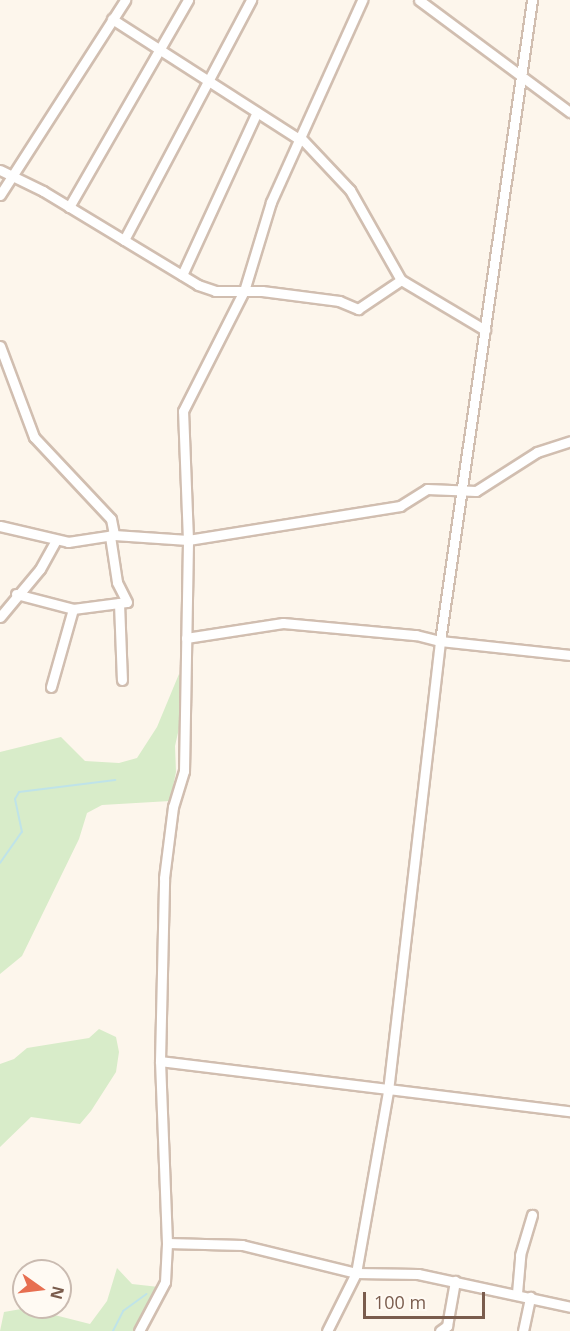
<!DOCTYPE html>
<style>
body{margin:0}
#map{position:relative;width:570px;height:1331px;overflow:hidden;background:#fdf6ec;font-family:"Open Sans",sans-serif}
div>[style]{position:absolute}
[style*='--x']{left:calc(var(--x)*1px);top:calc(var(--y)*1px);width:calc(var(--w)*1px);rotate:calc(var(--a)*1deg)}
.green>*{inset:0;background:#d8ecc9}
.stream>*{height:2px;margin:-1px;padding:0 1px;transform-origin:1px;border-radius:1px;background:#bfe3e8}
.roads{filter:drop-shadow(2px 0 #d1beb0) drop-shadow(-2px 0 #d1beb0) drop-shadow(0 2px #d1beb0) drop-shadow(0 -2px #d1beb0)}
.minor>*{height:9px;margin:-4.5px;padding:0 4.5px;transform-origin:4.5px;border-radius:4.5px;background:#fff}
span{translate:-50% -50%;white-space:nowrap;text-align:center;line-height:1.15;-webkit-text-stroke:4.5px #fffaf3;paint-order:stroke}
.north{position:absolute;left:12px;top:1259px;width:60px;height:60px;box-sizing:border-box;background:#fffaf3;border:2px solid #cabbb1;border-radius:50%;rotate:104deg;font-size:16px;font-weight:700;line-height:24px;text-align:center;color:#7a5c4d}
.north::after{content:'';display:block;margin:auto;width:21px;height:27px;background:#e76f51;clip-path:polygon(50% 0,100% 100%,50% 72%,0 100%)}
.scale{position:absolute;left:363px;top:1292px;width:122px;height:27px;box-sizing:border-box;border:3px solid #7a5c4d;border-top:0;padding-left:8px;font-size:18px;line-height:21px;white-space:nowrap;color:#7a5c4d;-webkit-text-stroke:4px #fffaf3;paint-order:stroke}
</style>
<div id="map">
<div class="green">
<div style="clip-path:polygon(179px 674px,188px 688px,175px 746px,176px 772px,170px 801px,102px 805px,87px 813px,79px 839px,22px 956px,0 974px,0 752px,61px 737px,85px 761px,119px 763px,137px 758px,157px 727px)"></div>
<div style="clip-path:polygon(99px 1029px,116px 1037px,119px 1052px,116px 1072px,91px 1111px,80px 1124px,31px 1117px,0 1147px,0 1064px,14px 1059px,27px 1048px,89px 1038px)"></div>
<div style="clip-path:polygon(117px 1268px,132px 1284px,159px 1287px,134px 1331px,0 1331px,4px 1312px,27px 1308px,90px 1324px,107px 1301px)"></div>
</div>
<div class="stream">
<div style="--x:0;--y:863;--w:38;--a:-55"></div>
<div style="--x:22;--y:832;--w:34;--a:-102"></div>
<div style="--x:15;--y:799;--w:8;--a:-60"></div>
<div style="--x:19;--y:792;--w:97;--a:-7.1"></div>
<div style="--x:113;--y:1331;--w:22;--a:-63"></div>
<div style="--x:123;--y:1311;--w:29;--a:-36"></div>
</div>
<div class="roads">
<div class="minor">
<div style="--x:419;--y:0;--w:188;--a:36.6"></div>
<div style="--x:112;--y:19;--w:222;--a:32.7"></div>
<div style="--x:300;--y:137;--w:73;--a:46.7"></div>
<div style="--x:350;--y:190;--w:103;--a:60.5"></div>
<div style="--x:401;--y:280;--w:98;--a:30.8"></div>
<div style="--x:0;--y:170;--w:48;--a:26"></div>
<div style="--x:43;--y:191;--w:181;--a:31.2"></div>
<div style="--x:198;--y:285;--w:18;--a:19"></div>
<div style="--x:215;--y:291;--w:47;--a:0"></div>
<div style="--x:262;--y:291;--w:78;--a:7.4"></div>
<div style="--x:339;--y:301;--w:21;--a:23"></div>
<div style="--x:358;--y:309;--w:52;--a:-34"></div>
<div style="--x:0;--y:195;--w:232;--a:-57.3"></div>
<div style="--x:69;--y:207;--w:239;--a:-60.1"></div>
<div style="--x:124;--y:240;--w:272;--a:-62.1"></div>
<div style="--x:182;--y:275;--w:179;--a:-65.3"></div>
<div style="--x:0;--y:346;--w:97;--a:69.5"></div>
<div style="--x:34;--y:437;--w:112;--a:46.8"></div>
<div style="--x:111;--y:519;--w:16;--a:79"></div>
<div style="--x:0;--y:526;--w:70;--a:13.2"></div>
<div style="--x:68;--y:542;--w:47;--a:-8.7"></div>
<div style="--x:114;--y:535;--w:74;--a:3.9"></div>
<div style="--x:188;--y:540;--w:215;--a:-9.1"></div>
<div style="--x:400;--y:506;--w:32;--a:-32"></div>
<div style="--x:427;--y:489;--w:49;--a:2.3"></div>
<div style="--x:476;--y:491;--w:72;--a:-32.6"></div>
<div style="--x:537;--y:452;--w:35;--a:-18"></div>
<div style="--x:16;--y:594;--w:59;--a:14.7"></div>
<div style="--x:73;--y:609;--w:81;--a:105.8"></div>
<div style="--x:119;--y:603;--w:77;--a:87.8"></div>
<div style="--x:73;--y:609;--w:54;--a:-7.4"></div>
<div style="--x:127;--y:602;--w:22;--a:-117"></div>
<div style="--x:117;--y:582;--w:47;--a:-98.7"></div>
<div style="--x:0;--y:617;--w:62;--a:-50.2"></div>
<div style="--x:40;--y:569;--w:33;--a:-61"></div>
<div style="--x:186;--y:638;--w:98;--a:-8.8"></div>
<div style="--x:283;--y:623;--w:134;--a:5.2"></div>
<div style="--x:416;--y:635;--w:25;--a:14"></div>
<div style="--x:440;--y:641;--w:131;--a:6.1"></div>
<div style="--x:160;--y:1061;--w:413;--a:7"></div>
<div style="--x:167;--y:1243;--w:75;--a:1.5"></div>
<div style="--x:242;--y:1245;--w:117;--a:13.8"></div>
<div style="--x:356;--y:1273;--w:62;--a:0.9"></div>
<div style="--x:418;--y:1274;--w:156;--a:12.2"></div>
<div style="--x:517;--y:1293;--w:38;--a:-85"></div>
<div style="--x:520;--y:1255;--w:42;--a:-73.3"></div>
<div style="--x:139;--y:1331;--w:55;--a:-62"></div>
<div style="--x:165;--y:1282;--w:39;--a:-87"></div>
<div style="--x:167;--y:1243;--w:182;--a:-92.2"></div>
<div style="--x:160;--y:1061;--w:183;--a:-88.7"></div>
<div style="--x:164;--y:878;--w:72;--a:-82.8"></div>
<div style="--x:173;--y:807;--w:38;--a:-73"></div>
<div style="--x:184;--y:771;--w:231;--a:-89"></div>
<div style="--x:188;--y:540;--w:129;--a:-92.2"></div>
<div style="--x:183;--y:411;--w:135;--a:-63.1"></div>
<div style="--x:244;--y:291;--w:93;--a:-73.1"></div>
<div style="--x:271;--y:202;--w:222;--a:-65.7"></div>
<div style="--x:327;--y:1331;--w:65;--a:-63.4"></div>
<div style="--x:356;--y:1273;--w:185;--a:-80"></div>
<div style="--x:388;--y:1091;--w:453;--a:-83.4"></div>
<div style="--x:440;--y:641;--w:648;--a:-81.83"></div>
<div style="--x:440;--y:1331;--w:9;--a:-36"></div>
<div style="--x:447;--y:1326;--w:46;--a:-79.9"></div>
<div style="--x:523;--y:1331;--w:35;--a:-78"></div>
</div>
</div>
<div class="north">N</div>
<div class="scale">100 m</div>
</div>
